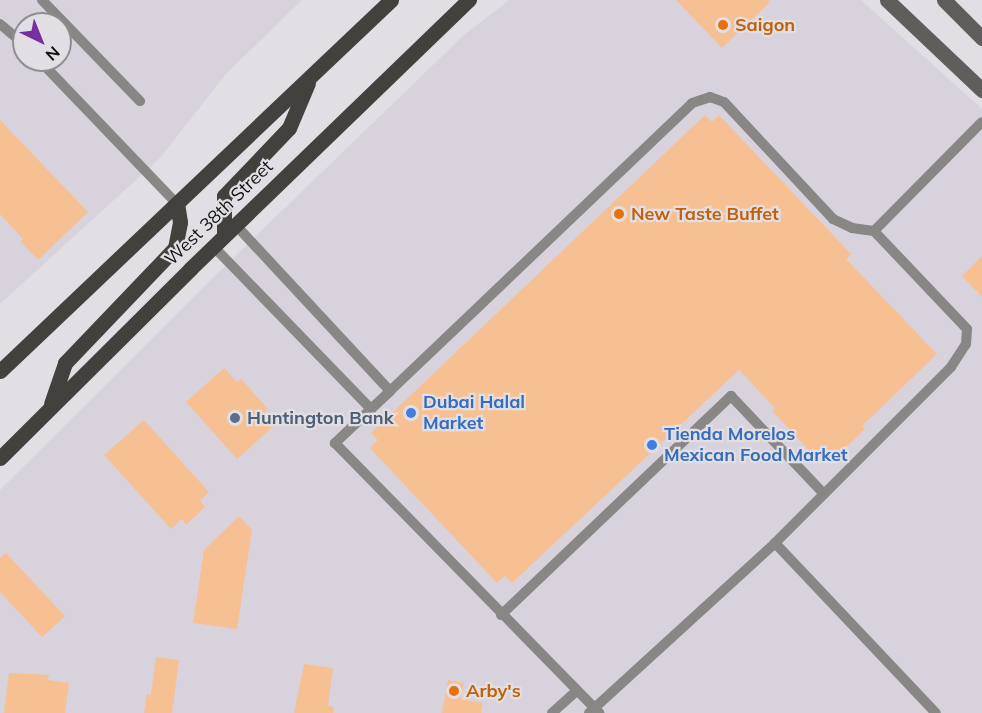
<!DOCTYPE html>
<style>
body{margin:0}
#map{position:relative;width:982px;height:713px;overflow:hidden;background:#e1dfe3;font-family:Mulish,sans-serif}
div>[style]{position:absolute}
[style*='--x']{left:calc(var(--x)*1px);top:calc(var(--y)*1px);width:calc(var(--w)*1px);rotate:calc(var(--a)*1deg)}
.built>*{inset:0;background:#d8d2dc}
.building>*{inset:0;background:#f7c092}
.service>*{height:10px;margin:-5px;padding:0 5px;transform-origin:5px;border-radius:5px;background:#898786}
.secondary>*{height:15px;margin:-7.5px;padding:0 7.5px;transform-origin:7.5px;border-radius:7.5px;background:#5f5e5c}
.primary>*{height:15px;margin:-7.5px;padding:0 7.5px;transform-origin:7.5px;border-radius:7.5px;background:#43413e}
.dots>*{width:16px;height:16px;translate:-50% -50%;box-sizing:border-box;border:3px solid #e1dfe3;border-radius:50%}
span{translate:-50% -50%;white-space:nowrap;text-align:center;line-height:1.15;-webkit-text-stroke:4.5px #e1dfe3;paint-order:stroke}
.food-label{font-size:18px;color:#c56008;font-weight:700}
.left{translate:0 -50%;text-align:left}
.street-label{font-size:18px;color:#121213}
.shop-label{font-size:18px;color:#366cbe;font-weight:700}
.service-label{font-size:18px;color:#4e5e75;font-weight:700}
.north{position:absolute;left:12px;top:12px;width:60px;height:60px;box-sizing:border-box;background:#e1dfe3;border:2px solid #8e8d90;border-radius:50%;rotate:137deg;font-size:16px;font-weight:700;line-height:24px;text-align:center;color:#121213}
.north::after{content:'';display:block;margin:auto;width:21px;height:27px;background:#772ea1;clip-path:polygon(50% 0,100% 100%,50% 72%,0 100%)}
</style>
<div id="map">
<div class="built">
<div style="clip-path:polygon(evenodd,0 0,302px 0,226px 74px,160px 158px,0 304px,0 0,24px 24px,60px 24px,60px 60px,24px 60px,24px 24px)"></div>
<div style="clip-path:polygon(509px 0,861px 0,982px 109px,982px 713px,0 713px,0 490px,229px 262px,464px 35px)"></div>
</div>
<div class="building">
<div style="clip-path:polygon(676px 0,768px 0,770px 2px,722px 48px)"></div>
<div style="clip-path:polygon(705px 115px,712px 122px,719px 115px,851px 254px,846px 259px,937px 354px,862px 426px,865px 429px,831px 462px,828px 458px,822px 464px,772px 411px,775px 408px,739px 370px,512px 583px,505px 576px,497px 583px,370px 448px,378px 440px,371px 433px)"></div>
<div style="clip-path:polygon(0 120px,88px 212px,38px 260px,20px 241px,23px 239px,0 214px)"></div>
<div style="clip-path:polygon(982px 256px,982px 297px,962px 276px)"></div>
<div style="clip-path:polygon(224px 368px,237px 382px,241px 379px,268px 409px,265px 412px,276px 424px,237px 459px,186px 402px)"></div>
<div style="clip-path:polygon(144px 420px,209px 492px,200px 501px,205px 507px,186px 525px,182px 519px,171px 529px,104px 455px)"></div>
<div style="clip-path:polygon(239px 516px,252px 530px,237px 629px,193px 623px,204px 550px)"></div>
<div style="clip-path:polygon(6px 553px,65px 616px,42px 637px,0 592px,0 558px)"></div>
<div style="clip-path:polygon(156px 657px,179px 660px,172px 713px,144px 713px,147px 694px,151px 695px)"></div>
<div style="clip-path:polygon(304px 664px,333px 668px,328px 706px,334px 707px,333px 713px,294px 713px)"></div>
<div style="clip-path:polygon(9px 673px,49px 675px,48px 680px,69px 683px,65px 713px,4px 713px)"></div>
<div style="clip-path:polygon(448px 680px,464px 683px,461px 699px,483px 703px,481px 713px,442px 713px)"></div>
</div>
<div class="service">
<div style="--x:42;--y:0;--w:141;--a:45.9"></div>
<div style="--x:0;--y:24;--w:31;--a:40"></div>
<div style="--x:39;--y:60;--w:199;--a:46.2"></div>
<div style="--x:213;--y:246;--w:227;--a:45.9"></div>
<div style="--x:371;--y:409;--w:26;--a:-43"></div>
<div style="--x:390;--y:391;--w:228;--a:-132.9"></div>
<div style="--x:390;--y:391;--w:417;--a:-43.6"></div>
<div style="--x:692;--y:103;--w:19;--a:-18"></div>
<div style="--x:710;--y:97;--w:15;--a:20"></div>
<div style="--x:724;--y:102;--w:160;--a:47"></div>
<div style="--x:833;--y:219;--w:21;--a:25"></div>
<div style="--x:852;--y:228;--w:22;--a:8"></div>
<div style="--x:371;--y:409;--w:50;--a:136.6"></div>
<div style="--x:335;--y:443;--w:378;--a:45.6"></div>
<div style="--x:775;--y:543;--w:249;--a:-45"></div>
<div style="--x:951;--y:367;--w:27;--a:-57"></div>
<div style="--x:966;--y:344;--w:15;--a:-86"></div>
<div style="--x:967;--y:329;--w:135;--a:-133.5"></div>
<div style="--x:874;--y:231;--w:153;--a:-45.3"></div>
<div style="--x:501;--y:615;--w:318;--a:-43.6"></div>
<div style="--x:731;--y:396;--w:135;--a:46.5"></div>
<div style="--x:552;--y:713;--w:31;--a:-42"></div>
<div style="--x:589;--y:713;--w:252;--a:-42.4"></div>
<div style="--x:775;--y:543;--w:234;--a:46.6"></div>
</div>
<div class="secondary">
<div style="--x:887;--y:0;--w:131;--a:43.5"></div>
<div style="--x:944;--y:0;--w:54;--a:45"></div>
</div>
<div class="primary">
<div style="--x:224;--y:235;--w:39;--a:-90"></div>
<div style="--x:224;--y:196;--w:94;--a:-46.3"></div>
<div style="--x:289;--y:128;--w:49;--a:-67.1"></div>
<div style="--x:0;--y:371;--w:539;--a:-43.5"></div>
<div style="--x:51;--y:404;--w:43;--a:-71.1"></div>
<div style="--x:65;--y:363;--w:159;--a:-46.3"></div>
<div style="--x:175;--y:248;--w:26;--a:-79"></div>
<div style="--x:180;--y:222;--w:18;--a:-99"></div>
<div style="--x:0;--y:458;--w:268;--a:-44.8"></div>
<div style="--x:190;--y:269;--w:388;--a:-44"></div>
</div>
<div class="dots">
<div style="left:723px;top:25px;background:#e8710a"></div>
<div style="left:619px;top:214px;background:#e8710a"></div>
<div style="left:411px;top:413px;background:#3f7fe0"></div>
<div style="left:235px;top:418px;background:#5c6f8a"></div>
<div style="left:652px;top:445px;background:#3f7fe0"></div>
<div style="left:454px;top:691px;background:#e8710a"></div>
</div>
<div class="food-label">
<span class="left" style="left:735px;top:25px">Saigon</span>
<span class="left" style="left:631px;top:214px">New Taste Buffet</span>
<span class="left" style="left:466px;top:691px">Arby's</span>
</div>
<div class="street-label">
<span style="left:219px;top:213px;rotate:-44deg">West 38th Street</span>
</div>
<div class="shop-label">
<span class="left" style="left:423px;top:413px">Dubai Halal<br>Market</span>
<span class="left" style="left:664px;top:445px">Tienda Morelos<br>Mexican Food Market</span>
</div>
<div class="service-label">
<span class="left" style="left:247px;top:418px">Huntington Bank</span>
</div>
<div class="north">N</div>
</div>
